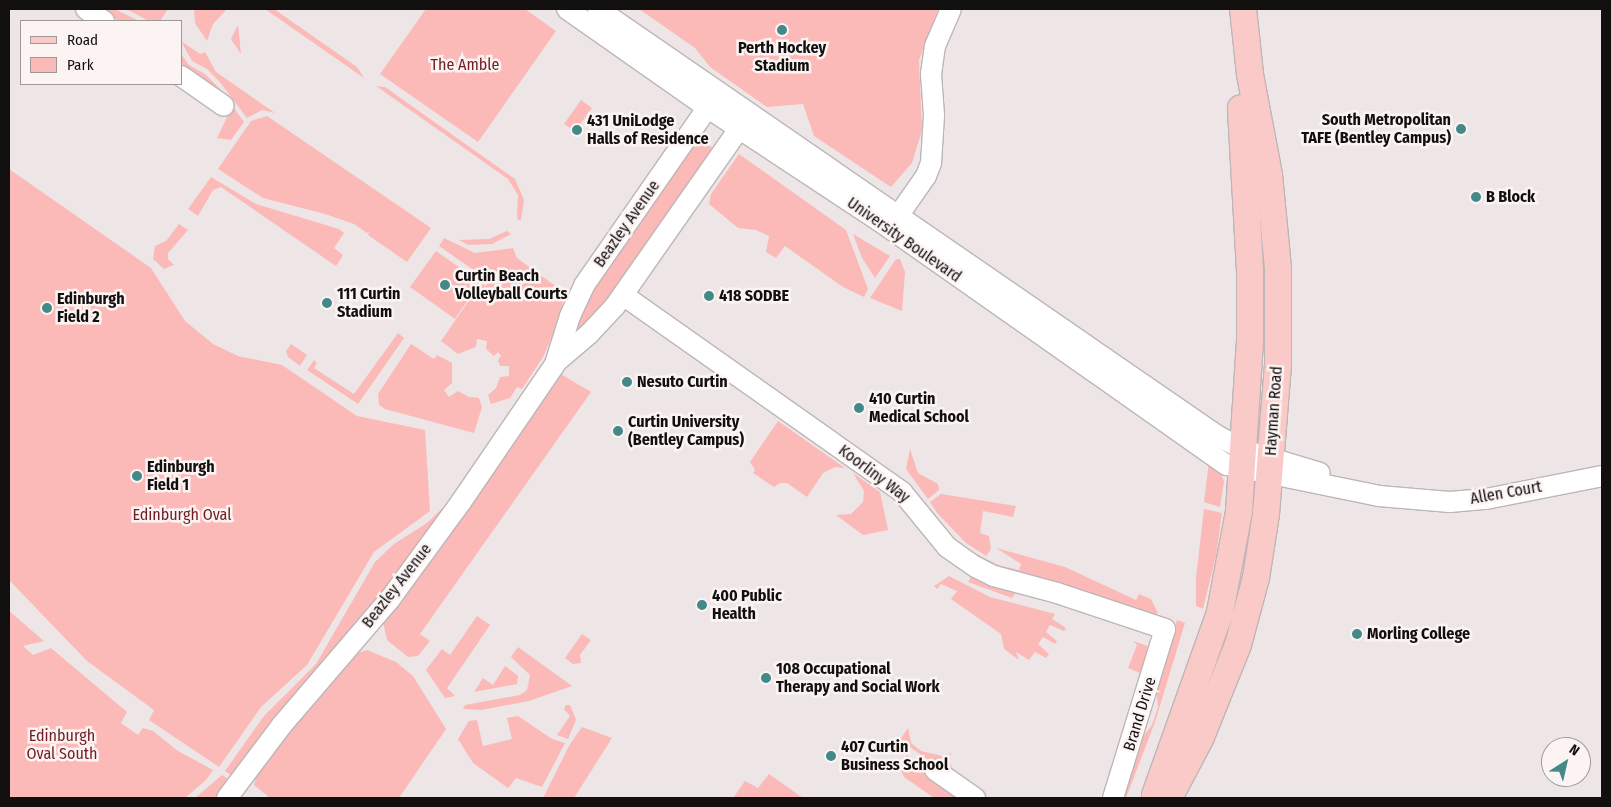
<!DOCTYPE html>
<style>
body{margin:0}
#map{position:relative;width:1611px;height:807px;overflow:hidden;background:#eee6e6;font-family:"Fira Sans Condensed",sans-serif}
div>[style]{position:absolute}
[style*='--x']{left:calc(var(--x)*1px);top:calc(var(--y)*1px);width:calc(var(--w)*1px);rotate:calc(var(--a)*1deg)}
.green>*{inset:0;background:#fbb9b7}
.roads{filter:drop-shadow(1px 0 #beb6b6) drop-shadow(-1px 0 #beb6b6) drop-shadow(0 1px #beb6b6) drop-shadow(0 -1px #beb6b6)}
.minor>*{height:20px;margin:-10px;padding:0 10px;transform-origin:10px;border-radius:10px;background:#fff}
.major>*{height:26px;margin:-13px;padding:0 13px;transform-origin:13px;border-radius:13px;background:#facac8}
.dots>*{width:14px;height:14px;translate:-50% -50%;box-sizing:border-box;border:2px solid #fcf4f3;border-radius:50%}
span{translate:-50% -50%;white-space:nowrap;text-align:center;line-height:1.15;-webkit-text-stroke:5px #fcf4f3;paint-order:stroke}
.poi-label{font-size:16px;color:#120f0f;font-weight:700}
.right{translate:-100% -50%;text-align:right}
.left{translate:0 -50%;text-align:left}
.park-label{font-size:16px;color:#701d23}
.street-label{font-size:16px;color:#120f0f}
.frame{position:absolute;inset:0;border:10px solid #120f0f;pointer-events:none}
.legend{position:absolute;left:20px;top:20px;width:162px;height:65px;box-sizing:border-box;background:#fcf4f3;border:1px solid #9e9898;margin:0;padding:6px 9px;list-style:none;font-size:15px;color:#120f0f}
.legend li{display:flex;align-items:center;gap:10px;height:25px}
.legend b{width:25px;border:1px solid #9e9898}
.north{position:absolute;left:1541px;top:737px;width:50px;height:50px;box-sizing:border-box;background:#fcf4f3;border:1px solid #9e9898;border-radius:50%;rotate:35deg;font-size:14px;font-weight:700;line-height:20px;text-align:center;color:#120f0f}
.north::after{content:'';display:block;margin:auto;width:18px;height:22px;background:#428988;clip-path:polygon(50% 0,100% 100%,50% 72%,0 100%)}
</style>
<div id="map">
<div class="green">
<div style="clip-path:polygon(101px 9px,115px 9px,139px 21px,119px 21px)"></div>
<div style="clip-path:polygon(126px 9px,168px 9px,160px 21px,149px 21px)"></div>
<div style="clip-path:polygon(194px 9px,227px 9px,213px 24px,207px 41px,195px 23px)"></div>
<div style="clip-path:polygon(265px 9px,274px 9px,357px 67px,364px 78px)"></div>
<div style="clip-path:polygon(426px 9px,525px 9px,556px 31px,478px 142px,380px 74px)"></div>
<div style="clip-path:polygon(639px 9px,938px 9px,919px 60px,922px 130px,912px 163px,891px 187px,814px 136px,803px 104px,767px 107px,710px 67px,695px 48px)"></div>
<div style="clip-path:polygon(238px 25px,241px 54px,231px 39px)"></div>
<div style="clip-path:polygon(181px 41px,200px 54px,205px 52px,216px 72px,275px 113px,262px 110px,247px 118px,219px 81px,207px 69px,192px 61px)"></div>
<div style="clip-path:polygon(181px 54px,189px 65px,205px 74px,221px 90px,244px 122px,231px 140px,217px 138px,229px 113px,218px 91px,181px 65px)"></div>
<div style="clip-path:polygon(376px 86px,385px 87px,515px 179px,524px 200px,521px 220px,518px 220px,517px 215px,518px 195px,508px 179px)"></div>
<div style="clip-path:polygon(581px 100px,592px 108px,575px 131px,564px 124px)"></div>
<div style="clip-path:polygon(267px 116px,431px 228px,407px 262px,368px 235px,369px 231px,367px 233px,354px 224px,325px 214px,263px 198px,218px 169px,251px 121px)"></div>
<div style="clip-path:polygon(694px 135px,718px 152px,647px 256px,569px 344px,576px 312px)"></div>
<div style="clip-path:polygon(739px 154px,846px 230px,868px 289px,864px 297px,843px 287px,785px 246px,776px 258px,766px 252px,769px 236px,756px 230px,738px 228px,709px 204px,711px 194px)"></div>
<div style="clip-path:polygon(9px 169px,151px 268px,185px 321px,213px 344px,238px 356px,282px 365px,357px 416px,425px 430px,430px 511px,374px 552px,307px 665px,261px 707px,219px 767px,149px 720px,154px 710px,87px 661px,9px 580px)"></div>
<div style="clip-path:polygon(211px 177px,256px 204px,339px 229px,344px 233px,334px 248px,343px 255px,336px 266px,221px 187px,213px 190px,198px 216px,188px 209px)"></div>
<div style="clip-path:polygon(179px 224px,188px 230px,168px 253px,168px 259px,174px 265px,164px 269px,153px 259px,155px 246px,166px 241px)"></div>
<div style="clip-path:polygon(507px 231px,511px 234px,492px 244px,468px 245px,459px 240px,489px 239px)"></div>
<div style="clip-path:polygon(853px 234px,890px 256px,875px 278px,862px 258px)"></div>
<div style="clip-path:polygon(444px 238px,475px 253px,513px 248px,517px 258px,565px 293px,558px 323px,543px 357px,522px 389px,517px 387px,510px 398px,491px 404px,488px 395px,496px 388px,500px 377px,509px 376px,509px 366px,500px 366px,498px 360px,501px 356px,498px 352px,494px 356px,486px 349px,487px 341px,477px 339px,476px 347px,458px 354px,441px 341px,481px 283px,486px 286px,488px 280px,439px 246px)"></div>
<div style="clip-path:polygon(436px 251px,480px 282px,455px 319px,410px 287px)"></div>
<div style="clip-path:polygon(896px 259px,900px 259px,905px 272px,902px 311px,870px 298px)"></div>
<div style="clip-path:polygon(398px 333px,404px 338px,358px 404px,307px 370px,314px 360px,317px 363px,314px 368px,354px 394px)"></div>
<div style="clip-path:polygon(291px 344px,307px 355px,300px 366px,288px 357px,286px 351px)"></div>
<div style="clip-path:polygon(411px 344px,434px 359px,437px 355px,452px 363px,452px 383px,444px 390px,449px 397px,458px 391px,469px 397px,479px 398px,482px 407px,474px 433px,385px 409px,379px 405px,378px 394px)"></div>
<div style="clip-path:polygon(559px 373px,591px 392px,420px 634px,430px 641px,418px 656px,408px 657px,387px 640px,383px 622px)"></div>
<div style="clip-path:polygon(778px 421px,845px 468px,835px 467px,823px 473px,807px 497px,787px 483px,780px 483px,774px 487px,753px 473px,755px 470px,750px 462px)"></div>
<div style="clip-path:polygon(910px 449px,918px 473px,938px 484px,939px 490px,928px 499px,906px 469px)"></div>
<div style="clip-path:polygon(1209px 461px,1221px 473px,1224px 482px,1220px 507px,1204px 502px)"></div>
<div style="clip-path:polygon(853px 473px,880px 492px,888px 530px,863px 535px,836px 515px,851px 514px,863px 502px,864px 491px)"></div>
<div style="clip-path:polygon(941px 494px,1016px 506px,1013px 517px,983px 511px,980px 533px,989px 536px,991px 549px,986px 556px,966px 543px,938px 514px,930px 502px)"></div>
<div style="clip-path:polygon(450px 501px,396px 578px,233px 777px,225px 771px,264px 716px,316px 664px,375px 562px,394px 544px,427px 523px)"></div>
<div style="clip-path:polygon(1204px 509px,1222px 513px,1216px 556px,1203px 609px,1196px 606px,1196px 578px)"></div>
<div style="clip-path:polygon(996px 548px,1065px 567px,1136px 600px,1139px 594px,1151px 599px,1158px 613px,1153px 615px,996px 569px,967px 549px,998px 565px,1019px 570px,1021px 564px)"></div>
<div style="clip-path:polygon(974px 572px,1017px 590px,1012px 598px,968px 582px)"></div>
<div style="clip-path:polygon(949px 576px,990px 597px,1055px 614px,1052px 619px,1066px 628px,1064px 631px,1050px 625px,1046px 632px,1057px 641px,1055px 644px,1043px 637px,1038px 644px,1049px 654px,1046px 658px,1035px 652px,1029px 660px,1016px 652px,1019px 660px,1004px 649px,1001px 634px,951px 599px,957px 591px,941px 584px,937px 589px,934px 586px)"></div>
<div style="clip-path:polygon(9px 611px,44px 641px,23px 646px,33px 655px,51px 648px,127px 712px,121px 723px,138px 735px,143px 728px,153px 731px,178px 751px,213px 770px,206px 780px,185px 798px,9px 798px)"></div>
<div style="clip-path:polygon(477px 616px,490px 625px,447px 688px,455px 696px,445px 698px,426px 670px,442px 649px,450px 655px)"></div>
<div style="clip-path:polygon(1177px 620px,1185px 623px,1155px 722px,1126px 798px,1122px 798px,1141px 739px,1152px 725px,1158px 707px,1156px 689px)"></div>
<div style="clip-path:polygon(582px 634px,591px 640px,580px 655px,581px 663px,573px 664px,565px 658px)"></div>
<div style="clip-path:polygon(1133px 641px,1148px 646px,1140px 673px,1128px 668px,1137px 645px)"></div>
<div style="clip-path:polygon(518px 647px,572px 686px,529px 701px,481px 710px,463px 709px,465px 705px,520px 695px,527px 690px,530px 675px,511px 657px)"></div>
<div style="clip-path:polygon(367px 650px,396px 662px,413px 676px,446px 729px,399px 798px,270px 798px,254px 785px,258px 769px,355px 654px)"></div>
<div style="clip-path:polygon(505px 666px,518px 676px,517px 684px,474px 692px,483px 678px,493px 685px)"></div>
<div style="clip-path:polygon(566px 705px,570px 705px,576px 720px,568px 739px,557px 735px,570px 716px,564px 709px)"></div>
<div style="clip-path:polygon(518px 716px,552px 739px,565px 743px,542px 787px,516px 778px,508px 788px,473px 763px,458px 739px,469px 721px,477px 720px,483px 746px,512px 739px,507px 718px)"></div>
<div style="clip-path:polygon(582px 727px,612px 738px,574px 798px,543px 798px,570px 744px)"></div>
<div style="clip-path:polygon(908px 728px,911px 743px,921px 751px,942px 756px,952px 753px,946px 761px,952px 766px,947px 773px,900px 740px)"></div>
<div style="clip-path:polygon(907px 755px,963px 794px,959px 798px,934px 798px,904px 777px,900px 768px)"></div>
<div style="clip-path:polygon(769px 774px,803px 798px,733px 798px,745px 781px,758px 788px)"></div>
<div style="clip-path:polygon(222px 775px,230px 780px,218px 798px,195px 798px)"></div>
</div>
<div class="roads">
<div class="minor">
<div style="--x:86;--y:9;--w:22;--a:34"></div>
<div style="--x:567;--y:9;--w:172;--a:35.1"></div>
<div style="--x:708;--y:108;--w:204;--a:33.4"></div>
<div style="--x:878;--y:220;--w:426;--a:35.1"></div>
<div style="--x:1227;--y:465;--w:155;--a:11.5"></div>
<div style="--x:1379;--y:496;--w:71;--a:4.8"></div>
<div style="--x:1450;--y:502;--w:36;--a:-5"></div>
<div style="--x:1486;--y:499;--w:118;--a:-11.2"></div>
<div style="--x:598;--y:9;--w:753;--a:34.56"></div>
<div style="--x:1218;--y:436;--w:30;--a:28"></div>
<div style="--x:1244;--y:450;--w:79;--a:16.8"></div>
<div style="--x:181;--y:76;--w:52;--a:34.9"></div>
<div style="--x:891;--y:226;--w:61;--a:-55"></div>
<div style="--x:926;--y:176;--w:14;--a:-69"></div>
<div style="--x:931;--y:163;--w:48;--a:-86.4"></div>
<div style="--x:934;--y:115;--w:41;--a:-94.2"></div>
<div style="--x:931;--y:74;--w:28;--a:-82"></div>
<div style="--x:935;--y:46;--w:40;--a:-66.6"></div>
<div style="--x:623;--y:295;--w:342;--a:35.2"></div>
<div style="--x:902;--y:492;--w:71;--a:50.7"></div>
<div style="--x:947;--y:547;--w:35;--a:35"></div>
<div style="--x:976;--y:567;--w:20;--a:27"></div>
<div style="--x:994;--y:576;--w:65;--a:15.1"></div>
<div style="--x:1057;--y:593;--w:114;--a:18.4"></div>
<div style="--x:1165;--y:629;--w:177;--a:107.1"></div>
<div style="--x:556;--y:362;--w:43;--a:-40.3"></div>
<div style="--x:589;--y:334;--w:38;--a:-47"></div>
<div style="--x:615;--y:306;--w:232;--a:-55"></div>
<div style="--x:935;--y:770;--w:49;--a:35"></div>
<div style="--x:227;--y:798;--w:91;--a:-53"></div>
<div style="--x:282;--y:725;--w:166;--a:-49.4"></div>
<div style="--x:390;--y:599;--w:120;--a:-53.8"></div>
<div style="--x:461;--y:502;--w:167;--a:-55.7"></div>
<div style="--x:555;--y:364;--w:50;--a:-72.6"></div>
<div style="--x:570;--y:316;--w:35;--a:-65"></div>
<div style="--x:585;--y:284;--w:228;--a:-55.2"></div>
</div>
<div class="major">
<div style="--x:1155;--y:795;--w:194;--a:-70.4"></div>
<div style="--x:1220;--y:612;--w:103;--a:-79.3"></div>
<div style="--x:1239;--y:511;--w:170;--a:-86.3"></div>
<div style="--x:1250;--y:341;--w:70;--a:-90"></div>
<div style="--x:1250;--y:271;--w:163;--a:-93.2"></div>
<div style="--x:1169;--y:798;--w:69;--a:-62.3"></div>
<div style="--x:1201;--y:737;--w:99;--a:-68.1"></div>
<div style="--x:1238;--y:645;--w:69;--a:-75"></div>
<div style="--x:1256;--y:578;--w:65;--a:-81.1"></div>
<div style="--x:1266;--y:514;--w:148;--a:-85.4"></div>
<div style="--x:1278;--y:366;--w:98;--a:-90"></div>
<div style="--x:1278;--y:268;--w:93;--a:-95.5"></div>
<div style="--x:1269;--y:175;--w:103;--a:-100.7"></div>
<div style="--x:1250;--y:74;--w:65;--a:-96.1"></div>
</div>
</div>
<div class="dots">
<div style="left:782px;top:30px;background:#428988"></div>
<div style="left:1461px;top:129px;background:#428988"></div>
<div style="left:577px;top:130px;background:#428988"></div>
<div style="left:1476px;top:197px;background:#428988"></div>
<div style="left:445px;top:285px;background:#428988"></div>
<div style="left:709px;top:296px;background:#428988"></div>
<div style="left:327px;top:303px;background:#428988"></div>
<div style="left:47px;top:308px;background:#428988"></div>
<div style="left:627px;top:382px;background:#428988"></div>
<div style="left:859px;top:408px;background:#428988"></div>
<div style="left:618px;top:431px;background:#428988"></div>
<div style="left:137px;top:476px;background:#428988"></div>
<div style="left:702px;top:605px;background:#428988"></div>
<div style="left:1357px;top:634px;background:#428988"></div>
<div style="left:766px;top:678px;background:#428988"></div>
<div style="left:831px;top:756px;background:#428988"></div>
</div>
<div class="poi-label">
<span style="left:782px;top:57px">Perth Hockey<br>Stadium</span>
<span class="right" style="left:1451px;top:129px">South Metropolitan<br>TAFE (Bentley Campus)</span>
<span class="left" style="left:587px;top:130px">431 UniLodge<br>Halls of Residence</span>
<span class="left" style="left:1486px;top:197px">B Block</span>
<span class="left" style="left:455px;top:285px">Curtin Beach<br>Volleyball Courts</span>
<span class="left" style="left:337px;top:303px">111 Curtin<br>Stadium</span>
<span class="left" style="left:719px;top:296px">418 SODBE</span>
<span class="left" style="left:57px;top:308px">Edinburgh<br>Field 2</span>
<span class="left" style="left:637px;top:382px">Nesuto Curtin</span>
<span class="left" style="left:869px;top:408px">410 Curtin<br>Medical School</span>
<span class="left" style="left:628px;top:431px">Curtin University<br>(Bentley Campus)</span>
<span class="left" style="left:147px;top:476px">Edinburgh<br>Field 1</span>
<span class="left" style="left:712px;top:605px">400 Public<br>Health</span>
<span class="left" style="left:1367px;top:634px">Morling College</span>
<span class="left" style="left:776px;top:678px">108 Occupational<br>Therapy and Social Work</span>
<span class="left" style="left:841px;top:756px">407 Curtin<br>Business School</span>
</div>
<div class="park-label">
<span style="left:465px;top:65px">The Amble</span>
<span style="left:182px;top:515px">Edinburgh Oval</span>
<span style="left:62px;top:745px">Edinburgh<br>Oval South</span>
</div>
<div class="street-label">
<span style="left:627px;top:224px;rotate:-55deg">Beazley Avenue</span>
<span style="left:904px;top:240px;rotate:35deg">University Boulevard</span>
<span style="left:1274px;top:411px;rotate:-86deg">Hayman Road</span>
<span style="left:874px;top:474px;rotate:37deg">Koorliny Way</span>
<span style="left:1506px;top:493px;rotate:-10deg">Allen Court</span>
<span style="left:397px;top:586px;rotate:-52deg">Beazley Avenue</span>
<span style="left:1140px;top:714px;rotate:-73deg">Brand Drive</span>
</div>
<div class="frame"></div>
<ul class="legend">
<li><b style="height:6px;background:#facac8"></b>Road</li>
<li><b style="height:14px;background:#fbb9b7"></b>Park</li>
</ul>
<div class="north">N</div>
</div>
